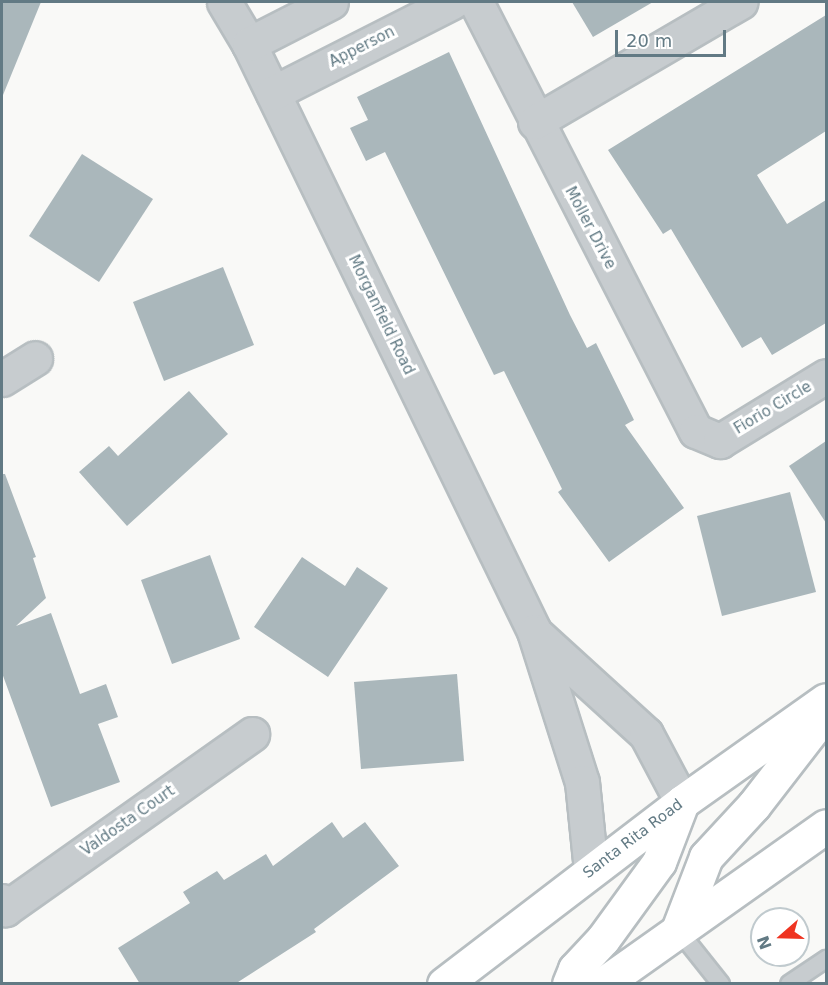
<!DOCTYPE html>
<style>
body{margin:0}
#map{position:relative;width:828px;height:985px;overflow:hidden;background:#f9f9f7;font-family:"DejaVu Sans",sans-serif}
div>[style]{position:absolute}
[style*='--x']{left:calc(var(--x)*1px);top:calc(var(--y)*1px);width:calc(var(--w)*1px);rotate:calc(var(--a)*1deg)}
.building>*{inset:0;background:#aab7bb}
.roads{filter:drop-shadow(2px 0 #b7bec1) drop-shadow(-2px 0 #b7bec1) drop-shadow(0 2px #b7bec1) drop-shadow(0 -2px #b7bec1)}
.service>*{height:16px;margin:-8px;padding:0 8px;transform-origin:8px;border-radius:8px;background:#c7cccf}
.minor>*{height:33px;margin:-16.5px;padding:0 16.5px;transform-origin:16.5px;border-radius:16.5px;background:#c7cccf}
.primary>*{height:33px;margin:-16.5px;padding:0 16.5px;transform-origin:16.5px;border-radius:16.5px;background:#fff}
span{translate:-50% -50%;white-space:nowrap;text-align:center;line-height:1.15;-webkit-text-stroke:6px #fff;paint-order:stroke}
.street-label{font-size:15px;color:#627a84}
.frame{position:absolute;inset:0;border:3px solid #627a84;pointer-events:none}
.north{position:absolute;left:750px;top:907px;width:60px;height:60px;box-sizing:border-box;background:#fff;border:2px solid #c0cace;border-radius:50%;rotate:250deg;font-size:16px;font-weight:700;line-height:24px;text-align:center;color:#627a84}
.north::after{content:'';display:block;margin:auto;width:21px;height:27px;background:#ef3421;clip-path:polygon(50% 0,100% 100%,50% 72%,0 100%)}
.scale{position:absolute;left:615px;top:30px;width:111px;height:27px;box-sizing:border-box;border:3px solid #627a84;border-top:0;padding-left:8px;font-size:18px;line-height:21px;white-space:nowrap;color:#627a84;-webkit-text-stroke:4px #fff;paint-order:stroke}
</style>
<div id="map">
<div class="building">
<div style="clip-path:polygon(2px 2px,41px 2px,3px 95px,2px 95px)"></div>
<div style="clip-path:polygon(572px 2px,653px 2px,593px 37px)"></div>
<div style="clip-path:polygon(826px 15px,826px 131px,757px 175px,787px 224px,826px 200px,826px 323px,772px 355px,761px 337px,742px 348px,671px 229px,663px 234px,608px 150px)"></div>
<div style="clip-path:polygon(449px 52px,570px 315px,587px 348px,596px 343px,634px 420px,625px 425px,684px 508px,609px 562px,558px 492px,562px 489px,504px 371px,494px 375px,385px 152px,366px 161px,350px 128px,368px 120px,357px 97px)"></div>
<div style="clip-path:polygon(82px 154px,153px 199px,99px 282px,29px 236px)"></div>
<div style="clip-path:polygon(223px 267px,254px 345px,164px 381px,133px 302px)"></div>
<div style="clip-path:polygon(189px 391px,228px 434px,127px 526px,79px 472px,109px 446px,118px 456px)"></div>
<div style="clip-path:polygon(826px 441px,826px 523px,789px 466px)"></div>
<div style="clip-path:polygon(2px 474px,5px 474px,36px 557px,33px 558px,46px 598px,16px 626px,51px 613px,80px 694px,106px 684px,118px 717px,98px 724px,120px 782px,51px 807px,2px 673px)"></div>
<div style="clip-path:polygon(790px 492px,816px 592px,722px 616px,697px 516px)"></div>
<div style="clip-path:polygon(210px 555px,240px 639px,172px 664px,141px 580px)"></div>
<div style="clip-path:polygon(302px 557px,345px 586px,357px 567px,388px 588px,328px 677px,254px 627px)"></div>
<div style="clip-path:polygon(457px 674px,464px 761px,361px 769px,354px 682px)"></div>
<div style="clip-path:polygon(332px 822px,343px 838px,365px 822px,399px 866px,314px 929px,316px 932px,235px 984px,140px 984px,118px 948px,190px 903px,183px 892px,217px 871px,224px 880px,266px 854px,273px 866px)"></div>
</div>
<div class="roads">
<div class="service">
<div style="--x:678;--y:930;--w:69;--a:51.5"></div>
<div style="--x:789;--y:984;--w:45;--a:-34"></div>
</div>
<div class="minor">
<div style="--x:224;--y:2;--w:49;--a:59.2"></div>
<div style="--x:249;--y:44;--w:653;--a:64.1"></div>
<div style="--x:534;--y:631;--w:158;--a:72.4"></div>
<div style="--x:582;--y:782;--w:89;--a:84.2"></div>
<div style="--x:476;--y:2;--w:482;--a:62.9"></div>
<div style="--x:696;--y:431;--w:26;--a:23"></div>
<div style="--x:720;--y:441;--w:124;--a:-31.5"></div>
<div style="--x:249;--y:44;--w:92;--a:-27.1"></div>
<div style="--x:273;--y:93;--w:201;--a:-26.9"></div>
<div style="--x:535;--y:122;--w:238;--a:-30.3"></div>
<div style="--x:2;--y:379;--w:39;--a:-32"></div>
<div style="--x:535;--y:633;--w:150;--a:42.3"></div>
<div style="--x:646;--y:734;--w:77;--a:62.1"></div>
<div style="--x:2;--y:901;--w:9;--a:69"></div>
<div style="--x:5;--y:909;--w:303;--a:-35.3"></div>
</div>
<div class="primary">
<div style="--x:678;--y:930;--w:78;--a:-69"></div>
<div style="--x:706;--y:857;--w:71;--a:-47.3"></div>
<div style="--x:754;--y:805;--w:116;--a:-52.3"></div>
<div style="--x:444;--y:984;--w:300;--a:-37.4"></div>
<div style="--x:682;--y:802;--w:176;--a:-35.3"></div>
<div style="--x:569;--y:984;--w:16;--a:-68"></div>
<div style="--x:575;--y:969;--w:41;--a:-47"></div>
<div style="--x:603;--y:939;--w:95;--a:-54"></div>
<div style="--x:659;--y:862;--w:64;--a:-69"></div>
<div style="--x:603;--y:984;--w:273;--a:-35.3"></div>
</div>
</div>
<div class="street-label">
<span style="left:362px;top:47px;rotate:-27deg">Apperson</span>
<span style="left:590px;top:228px;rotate:62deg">Moller Drive</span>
<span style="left:381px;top:315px;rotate:64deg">Morganfield Road</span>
<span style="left:773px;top:408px;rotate:-31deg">Fiorio Circle</span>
<span style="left:128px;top:821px;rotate:-35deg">Valdosta Court</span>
<span style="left:633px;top:839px;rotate:-37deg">Santa Rita Road</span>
</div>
<div class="frame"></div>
<div class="north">N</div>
<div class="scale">20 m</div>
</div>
